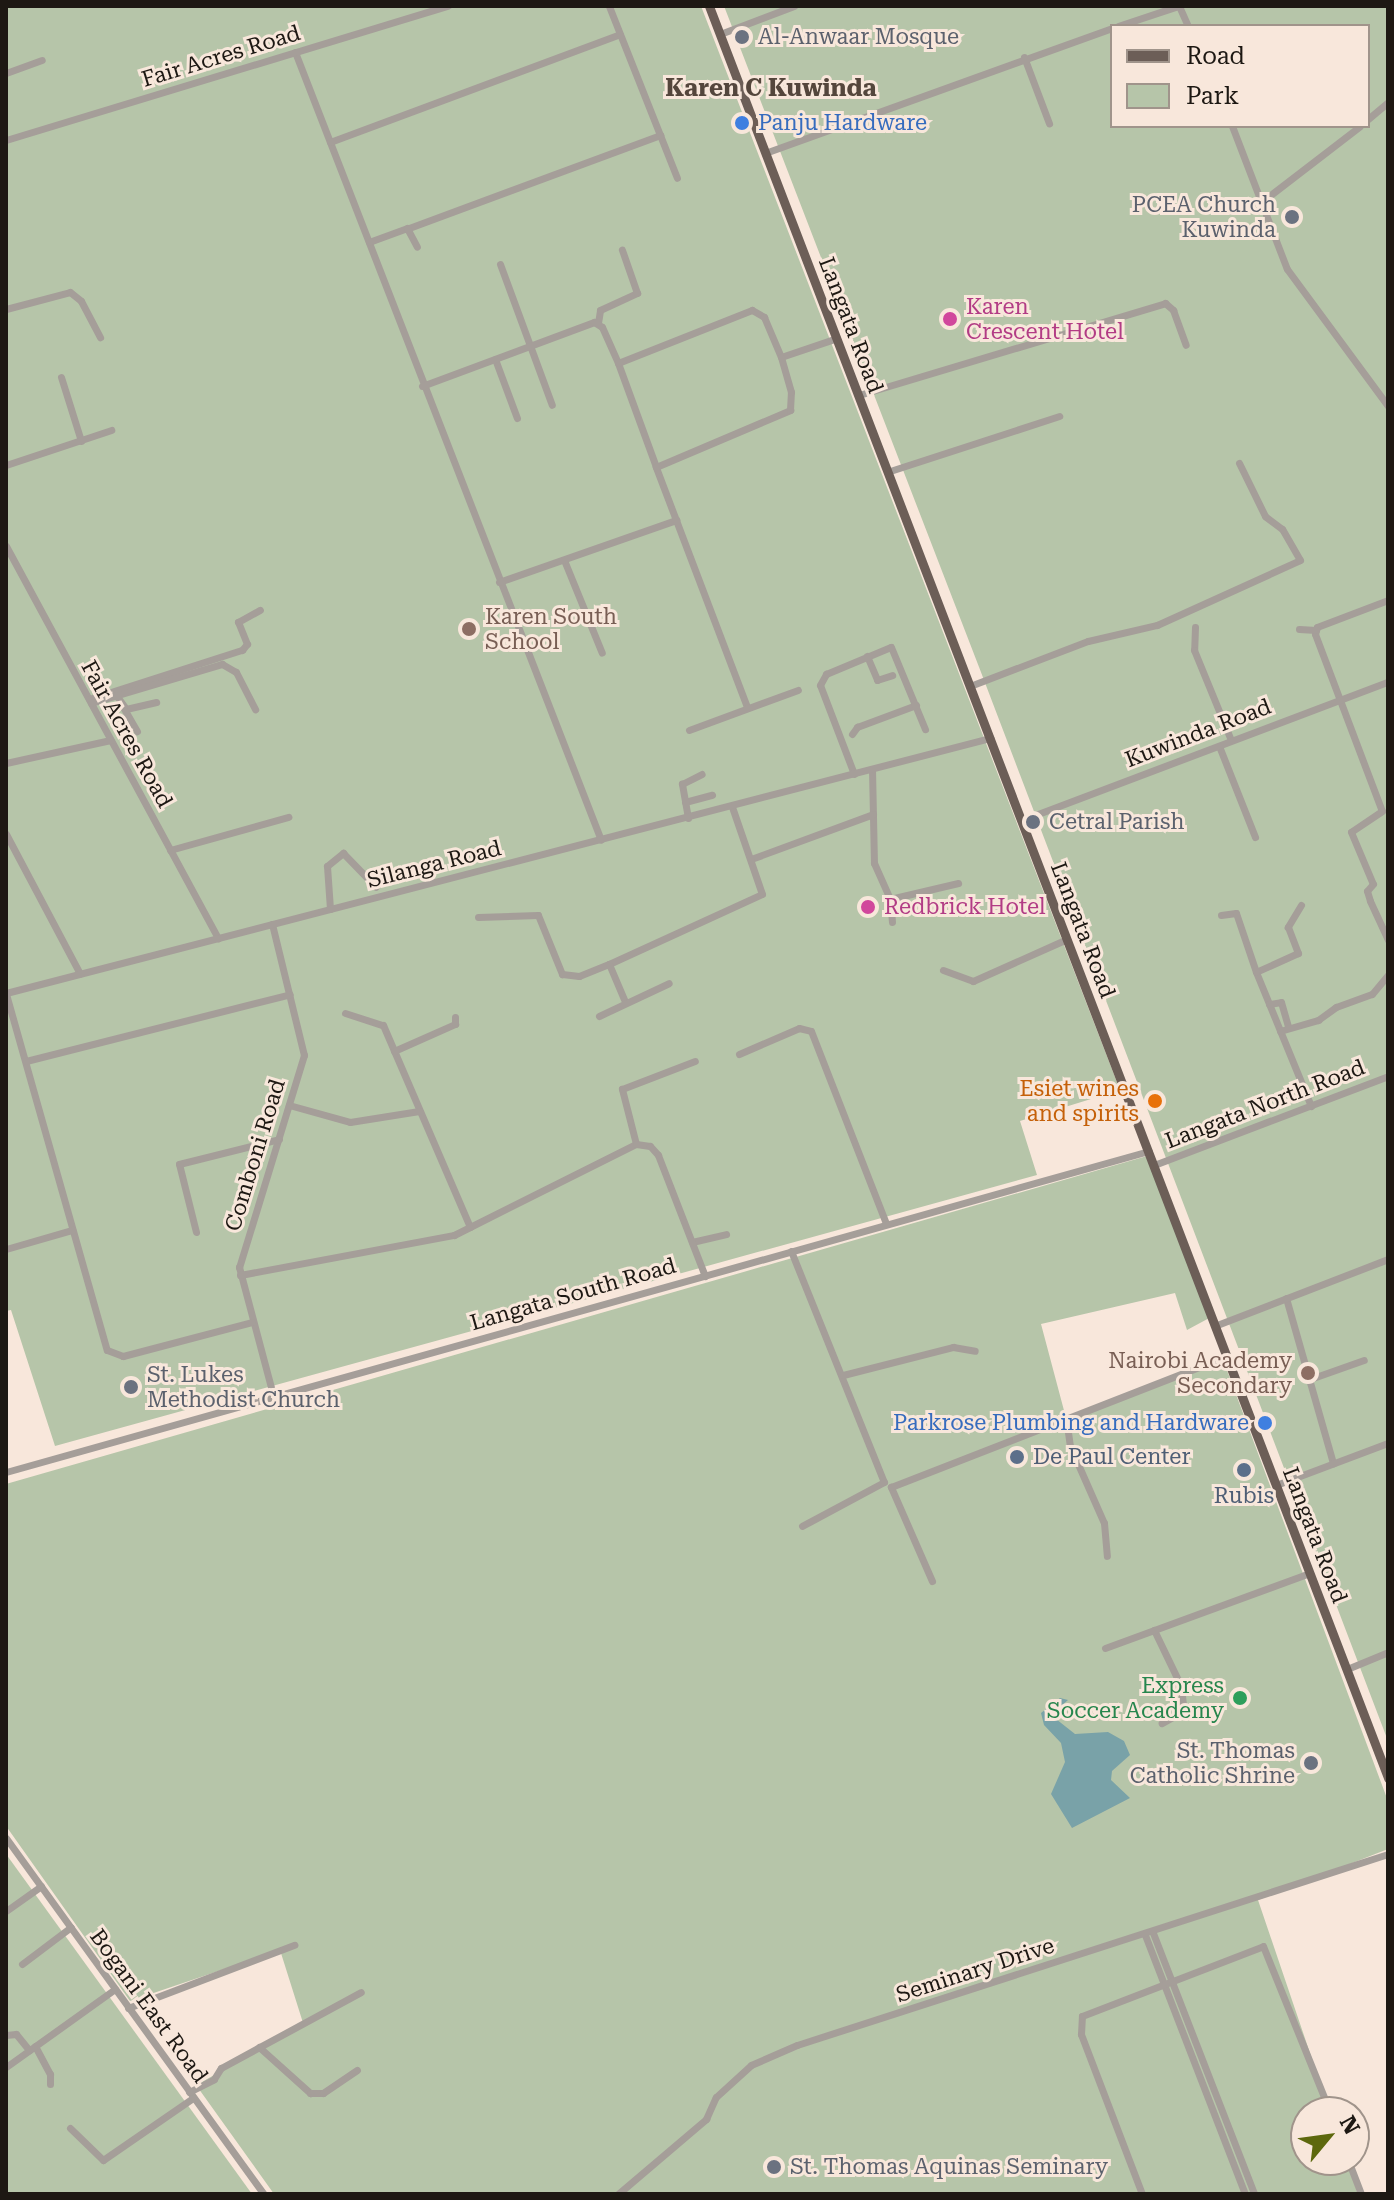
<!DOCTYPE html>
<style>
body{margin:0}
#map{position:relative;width:1394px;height:2200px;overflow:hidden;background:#f8e7db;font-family:"Roboto Serif",serif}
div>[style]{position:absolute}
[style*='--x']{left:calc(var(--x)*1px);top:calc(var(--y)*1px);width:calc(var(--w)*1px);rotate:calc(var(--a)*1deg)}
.green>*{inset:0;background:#b6c5a9}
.water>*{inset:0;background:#79a2a8}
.minor>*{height:7px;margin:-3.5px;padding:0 3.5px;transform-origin:3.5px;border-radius:3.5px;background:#a59e99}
.major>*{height:9px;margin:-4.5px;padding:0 4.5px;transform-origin:4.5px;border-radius:4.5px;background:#6c5e57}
.dots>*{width:22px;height:22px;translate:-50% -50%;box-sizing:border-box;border:4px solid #f8e7db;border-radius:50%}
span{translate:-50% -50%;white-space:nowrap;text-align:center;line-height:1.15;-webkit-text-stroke:6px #f8e7db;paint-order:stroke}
.worship-label{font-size:22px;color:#5b616d}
.left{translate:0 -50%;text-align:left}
.right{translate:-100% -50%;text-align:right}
.street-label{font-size:22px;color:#1d1813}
.shop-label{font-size:22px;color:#366cbe}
.hotel-label{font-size:22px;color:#b23c85}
.education-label{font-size:22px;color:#785e54}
.food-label{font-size:22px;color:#c56008}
.service-label{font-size:22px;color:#4e5e75}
.leisure-label{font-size:22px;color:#27864d}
.neighbourhood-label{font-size:24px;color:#54463c;font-weight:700}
.frame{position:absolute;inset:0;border:8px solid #1d1813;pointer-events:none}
.legend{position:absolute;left:1110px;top:24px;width:260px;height:104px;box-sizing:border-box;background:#f8e7db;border:2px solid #a0948b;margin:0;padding:10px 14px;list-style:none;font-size:24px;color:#1d1813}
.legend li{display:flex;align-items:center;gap:16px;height:40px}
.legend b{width:40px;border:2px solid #a0948b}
.north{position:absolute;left:1290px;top:2096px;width:80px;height:80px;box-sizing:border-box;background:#f8e7db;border:2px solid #a0948b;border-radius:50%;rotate:61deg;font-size:22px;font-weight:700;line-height:32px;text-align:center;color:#1d1813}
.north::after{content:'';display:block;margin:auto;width:28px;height:36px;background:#5d680d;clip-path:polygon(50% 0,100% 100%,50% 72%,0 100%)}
</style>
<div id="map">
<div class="green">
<div style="clip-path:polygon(6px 6px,701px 6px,1120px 1090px,1020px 1121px,1037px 1175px,55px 1446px,11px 1310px,6px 1311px)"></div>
<div style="clip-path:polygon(evenodd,724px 6px,1388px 6px,1388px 1741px,979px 667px,724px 6px,1112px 26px,1368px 26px,1368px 126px,1112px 126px,1112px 26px)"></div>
<div style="clip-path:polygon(1147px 1156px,1213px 1316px,1187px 1330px,1175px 1293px,1041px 1324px,1066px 1418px,1222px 1357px,1388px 1801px,1388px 1849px,1258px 1900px,1330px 2112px,1306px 2112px,1306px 2160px,1346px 2160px,1358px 2194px,274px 2194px,196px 2085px,304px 2026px,280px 1950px,130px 2001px,6px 1826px,6px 1484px)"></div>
<div style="clip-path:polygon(6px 1854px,252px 2194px,6px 2194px)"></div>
</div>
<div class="water">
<div style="clip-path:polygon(1060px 1698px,1068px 1700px,1053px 1713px,1056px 1719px,1075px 1734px,1108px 1732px,1124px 1741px,1130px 1755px,1112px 1771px,1111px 1780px,1130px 1798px,1072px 1828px,1051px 1794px,1065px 1762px,1061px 1743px,1044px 1725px,1041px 1713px)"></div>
</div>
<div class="minor">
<div style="--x:1179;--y:6;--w:22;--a:66"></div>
<div style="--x:1118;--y:26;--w:63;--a:-18.4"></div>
<div style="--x:720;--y:34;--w:79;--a:-20.7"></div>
<div style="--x:295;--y:52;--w:845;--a:68.78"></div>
<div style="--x:1024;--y:57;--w:71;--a:69.3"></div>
<div style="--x:6;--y:73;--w:38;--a:-20"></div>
<div style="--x:1368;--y:119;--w:26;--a:-40"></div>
<div style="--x:1232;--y:126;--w:153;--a:69"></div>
<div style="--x:1287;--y:269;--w:170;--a:53.6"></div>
<div style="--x:660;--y:135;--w:46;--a:68.4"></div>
<div style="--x:6;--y:140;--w:462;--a:-16.9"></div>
<div style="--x:330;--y:142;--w:309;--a:-20.4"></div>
<div style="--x:765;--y:153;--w:369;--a:-19.8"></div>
<div style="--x:1264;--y:200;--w:121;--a:-37.6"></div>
<div style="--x:409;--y:228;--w:268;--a:-20.3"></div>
<div style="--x:660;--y:135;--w:139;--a:-111.6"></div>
<div style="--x:369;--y:242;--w:40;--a:-20.2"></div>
<div style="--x:407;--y:228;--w:21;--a:62"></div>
<div style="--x:500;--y:264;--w:150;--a:69.8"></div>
<div style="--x:6;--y:309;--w:66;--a:-14.9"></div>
<div style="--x:70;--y:292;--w:14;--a:39"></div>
<div style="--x:81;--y:301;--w:41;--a:62.2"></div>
<div style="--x:598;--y:323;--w:13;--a:-81"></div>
<div style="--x:600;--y:310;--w:41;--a:-24.7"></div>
<div style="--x:637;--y:293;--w:46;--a:-109.2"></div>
<div style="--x:495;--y:359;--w:63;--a:69.6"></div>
<div style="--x:618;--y:363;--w:111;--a:69.9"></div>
<div style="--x:61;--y:377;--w:67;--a:72.6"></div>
<div style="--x:422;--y:386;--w:184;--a:-20.4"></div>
<div style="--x:594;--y:322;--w:9;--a:32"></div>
<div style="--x:602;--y:327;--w:39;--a:66"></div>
<div style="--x:618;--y:363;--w:144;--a:-21.6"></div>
<div style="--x:752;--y:310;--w:14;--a:30"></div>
<div style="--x:764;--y:317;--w:43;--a:67"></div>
<div style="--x:781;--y:357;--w:59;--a:-18.7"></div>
<div style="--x:859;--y:395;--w:320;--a:-16.7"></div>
<div style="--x:1165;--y:303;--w:11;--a:41"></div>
<div style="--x:1173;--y:310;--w:37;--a:70"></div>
<div style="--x:6;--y:465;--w:111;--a:-18.4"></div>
<div style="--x:890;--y:471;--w:178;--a:-18"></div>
<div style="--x:6;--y:546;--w:446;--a:61.6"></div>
<div style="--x:564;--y:560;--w:100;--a:67.8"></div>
<div style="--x:499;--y:582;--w:188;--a:-19.3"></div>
<div style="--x:1388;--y:600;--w:76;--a:159.2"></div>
<div style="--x:1317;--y:627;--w:7;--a:106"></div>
<div style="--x:1315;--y:634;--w:189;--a:69.3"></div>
<div style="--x:1382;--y:811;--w:37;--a:146"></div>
<div style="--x:1351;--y:832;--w:56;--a:67.1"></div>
<div style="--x:1373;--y:884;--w:9;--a:131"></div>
<div style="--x:1367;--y:891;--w:10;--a:73"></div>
<div style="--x:1370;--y:901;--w:43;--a:65.2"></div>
<div style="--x:1195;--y:627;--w:23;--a:92"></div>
<div style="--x:1194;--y:650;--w:97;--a:67.7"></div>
<div style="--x:1299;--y:629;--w:17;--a:3"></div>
<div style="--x:867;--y:656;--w:26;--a:67"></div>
<div style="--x:877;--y:680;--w:16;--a:-18"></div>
<div style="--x:970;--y:686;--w:126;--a:-20.9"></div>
<div style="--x:1088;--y:641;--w:71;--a:-13.1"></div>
<div style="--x:1157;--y:625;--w:157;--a:-24.4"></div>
<div style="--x:1300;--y:560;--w:36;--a:-120"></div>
<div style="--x:1282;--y:529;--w:21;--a:-143"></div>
<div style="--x:1265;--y:516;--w:59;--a:-116.1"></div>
<div style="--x:116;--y:695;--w:17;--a:54"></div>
<div style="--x:126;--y:709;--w:31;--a:-13"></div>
<div style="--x:89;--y:699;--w:161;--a:-17.8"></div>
<div style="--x:242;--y:650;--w:8;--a:-50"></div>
<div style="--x:247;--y:644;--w:24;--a:-112"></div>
<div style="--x:238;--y:622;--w:25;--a:-29"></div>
<div style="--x:91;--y:703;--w:137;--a:-16.6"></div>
<div style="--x:222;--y:664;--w:16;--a:30"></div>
<div style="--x:236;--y:672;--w:42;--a:62.8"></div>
<div style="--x:123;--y:707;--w:28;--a:60"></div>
<div style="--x:747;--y:707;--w:257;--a:-110.8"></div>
<div style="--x:656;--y:467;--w:146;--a:-23"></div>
<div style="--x:790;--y:410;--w:18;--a:-87"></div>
<div style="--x:791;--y:392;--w:36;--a:-106"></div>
<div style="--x:689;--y:730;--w:116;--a:-20.2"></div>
<div style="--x:852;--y:734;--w:9;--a:-54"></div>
<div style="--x:857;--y:727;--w:63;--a:-20.4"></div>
<div style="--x:1219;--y:746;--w:98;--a:68.4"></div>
<div style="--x:6;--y:763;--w:107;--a:-12.4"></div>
<div style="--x:872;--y:769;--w:94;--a:88.8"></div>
<div style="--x:874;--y:863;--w:39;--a:66"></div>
<div style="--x:890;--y:899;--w:23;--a:85"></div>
<div style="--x:854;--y:774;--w:95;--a:-110.9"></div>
<div style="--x:820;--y:685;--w:13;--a:-61"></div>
<div style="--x:826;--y:674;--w:70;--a:-22.6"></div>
<div style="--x:891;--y:647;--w:89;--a:67.5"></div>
<div style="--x:685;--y:802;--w:28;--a:-15"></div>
<div style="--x:688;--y:818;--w:35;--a:-100"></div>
<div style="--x:682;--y:784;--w:22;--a:-27"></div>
<div style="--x:1022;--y:820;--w:391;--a:-20.7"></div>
<div style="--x:6;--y:834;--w:158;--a:62.1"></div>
<div style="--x:170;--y:850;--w:123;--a:-15.6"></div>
<div style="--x:751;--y:859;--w:130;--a:-20.2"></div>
<div style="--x:890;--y:899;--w:70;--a:-13.2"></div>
<div style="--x:1301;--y:905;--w:26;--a:121"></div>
<div style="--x:1288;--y:927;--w:28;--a:69"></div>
<div style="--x:1298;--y:953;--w:46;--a:155.7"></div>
<div style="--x:1256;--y:972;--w:145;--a:67.7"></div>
<div style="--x:330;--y:909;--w:43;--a:-94"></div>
<div style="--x:327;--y:866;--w:21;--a:-39"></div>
<div style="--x:343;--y:853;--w:47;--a:45.9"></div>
<div style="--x:1221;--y:915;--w:15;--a:-8"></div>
<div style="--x:1236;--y:913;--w:62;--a:71.3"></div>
<div style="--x:478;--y:917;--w:60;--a:-1.9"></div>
<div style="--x:538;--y:915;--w:64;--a:67.9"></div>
<div style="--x:562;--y:974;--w:17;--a:7"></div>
<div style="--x:579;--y:976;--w:32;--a:-22"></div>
<div style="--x:609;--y:964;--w:168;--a:-24.6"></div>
<div style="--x:762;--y:894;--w:92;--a:-109"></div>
<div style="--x:272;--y:924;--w:135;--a:76.3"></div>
<div style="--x:304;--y:1055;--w:222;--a:107"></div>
<div style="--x:239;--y:1267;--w:132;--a:75.1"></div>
<div style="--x:609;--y:964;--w:39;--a:67"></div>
<div style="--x:943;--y:970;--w:32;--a:20"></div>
<div style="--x:973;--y:981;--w:103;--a:-24.1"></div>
<div style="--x:6;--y:993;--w:1017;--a:-14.53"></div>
<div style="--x:6;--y:994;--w:370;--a:74.2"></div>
<div style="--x:107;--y:1350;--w:17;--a:21"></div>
<div style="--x:123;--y:1356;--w:133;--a:-14.8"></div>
<div style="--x:1269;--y:1004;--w:12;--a:-9"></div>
<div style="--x:1281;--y:1002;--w:25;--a:74"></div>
<div style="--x:345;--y:1013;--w:40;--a:18"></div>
<div style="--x:383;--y:1025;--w:220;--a:66.7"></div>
<div style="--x:599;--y:1016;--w:77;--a:-25.2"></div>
<div style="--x:1280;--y:1031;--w:40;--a:-16"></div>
<div style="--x:1318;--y:1020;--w:22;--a:-36"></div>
<div style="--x:1336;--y:1007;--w:38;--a:-20"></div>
<div style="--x:1372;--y:994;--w:25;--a:-50"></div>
<div style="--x:394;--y:1051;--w:67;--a:-23.9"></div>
<div style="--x:455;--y:1024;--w:7;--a:-90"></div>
<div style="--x:739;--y:1054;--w:65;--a:-23.4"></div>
<div style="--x:799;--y:1028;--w:12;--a:14"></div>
<div style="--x:811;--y:1031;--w:206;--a:68.7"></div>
<div style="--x:26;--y:1061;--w:272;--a:-14.2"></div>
<div style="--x:289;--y:1105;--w:63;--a:15.6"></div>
<div style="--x:350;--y:1122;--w:70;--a:-9.1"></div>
<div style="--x:636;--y:1144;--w:57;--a:-104.3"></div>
<div style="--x:622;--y:1089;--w:78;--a:-21"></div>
<div style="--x:1154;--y:1165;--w:250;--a:-20.8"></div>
<div style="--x:196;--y:1232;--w:70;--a:-104"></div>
<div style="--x:179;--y:1164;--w:103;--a:-14"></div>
<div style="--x:692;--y:1242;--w:35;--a:-13"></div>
<div style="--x:6;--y:1249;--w:69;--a:-16.1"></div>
<div style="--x:791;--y:1251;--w:249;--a:68.1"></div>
<div style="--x:884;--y:1482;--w:93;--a:151.8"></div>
<div style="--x:240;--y:1275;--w:218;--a:-10.6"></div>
<div style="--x:454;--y:1235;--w:203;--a:-26.6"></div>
<div style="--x:636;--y:1144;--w:14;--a:8"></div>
<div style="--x:650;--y:1146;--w:12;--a:48"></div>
<div style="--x:658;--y:1155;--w:130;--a:68.8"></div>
<div style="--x:1286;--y:1298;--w:172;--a:74.1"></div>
<div style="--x:1217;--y:1325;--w:183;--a:-21.1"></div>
<div style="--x:843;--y:1375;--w:114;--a:-14.3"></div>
<div style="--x:953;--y:1347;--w:22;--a:10"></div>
<div style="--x:1310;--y:1379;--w:57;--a:-19.4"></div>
<div style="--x:1066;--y:1418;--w:28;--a:82"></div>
<div style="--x:1070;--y:1446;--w:84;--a:66.2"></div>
<div style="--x:1104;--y:1523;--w:33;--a:85"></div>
<div style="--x:6;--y:1472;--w:1187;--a:-15.69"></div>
<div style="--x:1276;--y:1485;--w:120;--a:-20.6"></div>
<div style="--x:932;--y:1581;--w:103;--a:-113.6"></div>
<div style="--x:891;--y:1487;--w:361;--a:-21.3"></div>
<div style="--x:1154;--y:1630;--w:62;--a:64.3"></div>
<div style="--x:1181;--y:1686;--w:18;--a:84"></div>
<div style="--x:1183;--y:1704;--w:9;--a:108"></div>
<div style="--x:1180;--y:1713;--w:21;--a:151"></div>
<div style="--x:1105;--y:1648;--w:218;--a:-20.1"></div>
<div style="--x:1347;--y:1669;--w:44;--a:-22.5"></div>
<div style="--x:6;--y:1838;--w:440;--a:54.1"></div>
<div style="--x:6;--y:1911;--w:43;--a:-35.5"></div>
<div style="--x:1153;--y:1933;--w:280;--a:68.8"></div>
<div style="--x:1145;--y:1935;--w:278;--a:68.9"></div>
<div style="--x:22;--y:1964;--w:61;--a:-37.1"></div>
<div style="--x:128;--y:2008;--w:178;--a:-20.8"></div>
<div style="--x:6;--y:2035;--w:10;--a:-6"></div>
<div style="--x:16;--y:2034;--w:21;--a:51"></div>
<div style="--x:35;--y:2046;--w:32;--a:62"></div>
<div style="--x:50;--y:2074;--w:10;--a:90"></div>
<div style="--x:259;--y:2047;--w:69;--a:42"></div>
<div style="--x:310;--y:2093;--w:13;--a:0"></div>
<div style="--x:323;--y:2093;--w:41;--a:-34.1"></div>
<div style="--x:6;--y:2067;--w:134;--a:-35.6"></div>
<div style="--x:189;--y:2092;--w:28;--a:-27"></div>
<div style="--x:214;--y:2079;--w:13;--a:-58"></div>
<div style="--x:221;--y:2068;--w:159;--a:-28.5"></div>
<div style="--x:70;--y:2128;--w:46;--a:44.1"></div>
<div style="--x:103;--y:2160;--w:109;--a:-34.6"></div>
<div style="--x:1348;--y:2160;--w:36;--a:69"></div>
<div style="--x:618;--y:2194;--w:116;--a:-40.4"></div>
<div style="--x:706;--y:2119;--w:24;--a:-66"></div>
<div style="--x:716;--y:2097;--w:47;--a:-42.4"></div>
<div style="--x:751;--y:2065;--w:50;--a:-23.5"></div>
<div style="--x:797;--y:2045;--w:621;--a:-17.91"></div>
<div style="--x:1142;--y:2194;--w:171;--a:-110.9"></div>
<div style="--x:1081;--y:2034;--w:18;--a:-87"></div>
<div style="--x:1082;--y:2016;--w:194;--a:-21.1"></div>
<div style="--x:1263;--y:1946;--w:179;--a:68"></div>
</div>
<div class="major">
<div style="--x:709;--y:6;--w:1898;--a:69.03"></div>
</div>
<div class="dots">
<div style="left:742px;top:37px;background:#6b7280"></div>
<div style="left:742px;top:123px;background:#3f7fe0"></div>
<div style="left:1292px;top:217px;background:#6b7280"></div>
<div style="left:950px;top:319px;background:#d1479c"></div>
<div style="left:469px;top:629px;background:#8d6e63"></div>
<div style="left:1033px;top:822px;background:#6b7280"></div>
<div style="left:868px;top:907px;background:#d1479c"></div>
<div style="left:1155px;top:1101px;background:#e8710a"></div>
<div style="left:1308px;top:1373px;background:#8d6e63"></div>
<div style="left:131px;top:1387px;background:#6b7280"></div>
<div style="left:1265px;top:1423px;background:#3f7fe0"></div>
<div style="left:1017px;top:1457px;background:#5c6f8a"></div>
<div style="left:1244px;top:1470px;background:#5c6f8a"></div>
<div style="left:1240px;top:1698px;background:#2e9e5b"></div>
<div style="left:1311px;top:1763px;background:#6b7280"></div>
<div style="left:774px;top:2167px;background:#6b7280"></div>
</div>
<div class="worship-label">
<span class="left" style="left:758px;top:37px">Al-Anwaar Mosque</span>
<span class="right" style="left:1276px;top:217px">PCEA Church<br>Kuwinda</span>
<span class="left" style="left:1049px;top:822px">Cetral Parish</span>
<span class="left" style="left:147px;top:1387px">St. Lukes<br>Methodist Church</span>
<span class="right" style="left:1295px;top:1763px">St. Thomas<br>Catholic Shrine</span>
<span class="left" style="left:790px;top:2167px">St. Thomas Aquinas Seminary</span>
</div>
<div class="street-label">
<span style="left:221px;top:56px;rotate:-17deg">Fair Acres Road</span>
<span style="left:851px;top:325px;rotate:69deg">Langata Road</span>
<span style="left:1198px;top:733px;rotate:-21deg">Kuwinda Road</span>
<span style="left:127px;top:734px;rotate:61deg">Fair Acres Road</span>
<span style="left:434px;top:864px;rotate:-14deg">Silanga Road</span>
<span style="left:1083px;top:930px;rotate:69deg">Langata Road</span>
<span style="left:1265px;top:1104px;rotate:-21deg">Langata North Road</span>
<span style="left:255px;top:1155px;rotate:-73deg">Comboni Road</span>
<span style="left:573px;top:1294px;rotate:-16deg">Langata South Road</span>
<span style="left:1315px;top:1535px;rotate:69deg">Langata Road</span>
<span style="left:975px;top:1970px;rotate:-18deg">Seminary Drive</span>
<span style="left:149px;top:2006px;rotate:54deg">Bogani East Road</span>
</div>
<div class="shop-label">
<span class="left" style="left:758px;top:123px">Panju Hardware</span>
<span class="right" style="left:1249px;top:1423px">Parkrose Plumbing and Hardware</span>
</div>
<div class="hotel-label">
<span class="left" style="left:966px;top:319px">Karen<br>Crescent Hotel</span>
<span class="left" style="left:884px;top:907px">Redbrick Hotel</span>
</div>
<div class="education-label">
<span class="left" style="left:485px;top:629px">Karen South<br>School</span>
<span class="right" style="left:1292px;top:1373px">Nairobi Academy<br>Secondary</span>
</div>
<div class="food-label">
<span class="right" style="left:1139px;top:1101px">Esiet wines<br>and spirits</span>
</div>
<div class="service-label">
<span class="left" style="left:1033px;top:1457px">De Paul Center</span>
<span style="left:1244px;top:1496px">Rubis</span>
</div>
<div class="leisure-label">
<span class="right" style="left:1224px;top:1698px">Express<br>Soccer Academy</span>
</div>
<div class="neighbourhood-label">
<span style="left:771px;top:89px">Karen C Kuwinda</span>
</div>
<div class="frame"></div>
<ul class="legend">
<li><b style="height:10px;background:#6c5e57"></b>Road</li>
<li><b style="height:22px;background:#b6c5a9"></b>Park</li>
</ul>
<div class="north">N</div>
</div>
